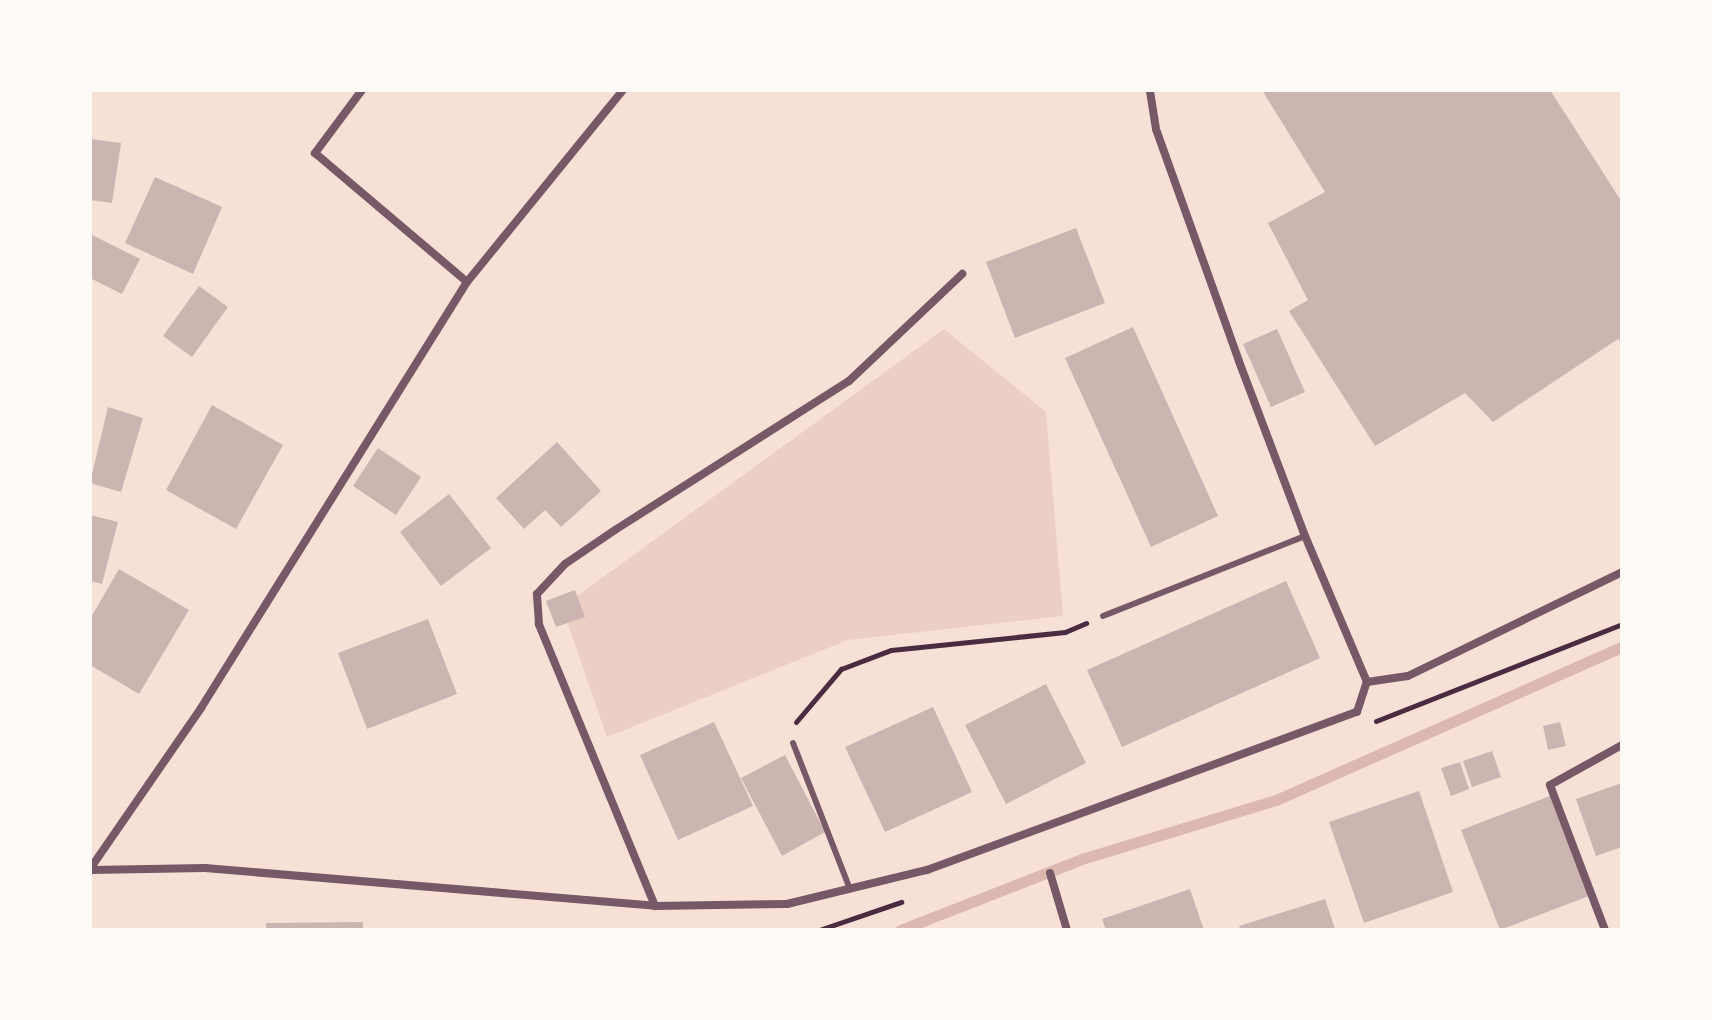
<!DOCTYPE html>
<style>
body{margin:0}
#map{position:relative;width:1712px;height:1020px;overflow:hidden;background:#f7e1d7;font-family:Montserrat,sans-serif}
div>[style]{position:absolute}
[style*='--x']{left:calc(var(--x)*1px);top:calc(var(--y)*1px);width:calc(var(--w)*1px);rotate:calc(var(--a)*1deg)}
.green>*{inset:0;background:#ebcfc5}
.stream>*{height:11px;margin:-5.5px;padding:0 5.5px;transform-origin:5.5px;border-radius:5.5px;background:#dcb8b0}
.building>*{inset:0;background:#ccb4b1}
.path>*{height:5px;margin:-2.5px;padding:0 2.5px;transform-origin:2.5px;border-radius:2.5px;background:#4a2c40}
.service>*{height:6px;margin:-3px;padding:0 3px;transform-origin:3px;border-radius:3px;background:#755966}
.minor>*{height:8px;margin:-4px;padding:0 4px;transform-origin:4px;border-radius:4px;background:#755966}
span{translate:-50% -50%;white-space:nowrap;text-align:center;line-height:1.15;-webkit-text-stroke:7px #fffaf5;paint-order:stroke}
.frame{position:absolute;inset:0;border:92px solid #fffaf5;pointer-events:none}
</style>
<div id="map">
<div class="green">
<div style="clip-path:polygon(944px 329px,1046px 412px,1063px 616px,848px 640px,607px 737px,562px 607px)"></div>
</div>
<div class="stream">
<div style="--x:900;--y:930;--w:199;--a:-21.3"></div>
<div style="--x:1085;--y:858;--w:200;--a:-16.9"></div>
<div style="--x:1276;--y:800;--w:378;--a:-23.9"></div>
</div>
<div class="building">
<div style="clip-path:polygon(1262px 90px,1550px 90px,1622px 202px,1622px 343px,1618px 339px,1493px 422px,1465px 393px,1375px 446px,1289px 311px,1308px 300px,1268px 223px,1325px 192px)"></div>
<div style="clip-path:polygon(90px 139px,121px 143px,112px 203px,90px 200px)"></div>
<div style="clip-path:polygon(155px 177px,222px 207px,193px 274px,125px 243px)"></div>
<div style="clip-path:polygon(1076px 228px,1105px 303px,1015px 338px,986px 262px)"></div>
<div style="clip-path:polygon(90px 234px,140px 259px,122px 294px,90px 278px)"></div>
<div style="clip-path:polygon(199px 286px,228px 307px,192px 357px,163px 336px)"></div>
<div style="clip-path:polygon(1133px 327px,1218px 516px,1151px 547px,1065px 358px)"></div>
<div style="clip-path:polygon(1277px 329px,1305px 392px,1271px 407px,1243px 344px)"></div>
<div style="clip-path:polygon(212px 405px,283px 445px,236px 529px,166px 490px)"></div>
<div style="clip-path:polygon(108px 407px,143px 418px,121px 492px,90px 483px)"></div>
<div style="clip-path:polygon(557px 442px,601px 491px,561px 527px,545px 510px,524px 529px,496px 498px)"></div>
<div style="clip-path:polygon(378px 448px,421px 477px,396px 515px,353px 486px)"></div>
<div style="clip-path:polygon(449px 494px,491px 548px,441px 586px,400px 532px)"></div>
<div style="clip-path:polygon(90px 515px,118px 522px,102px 584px,90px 581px)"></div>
<div style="clip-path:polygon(119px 569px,189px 610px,139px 694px,90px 665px,90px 619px)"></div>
<div style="clip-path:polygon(1286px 581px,1320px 658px,1122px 747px,1087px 670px)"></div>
<div style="clip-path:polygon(575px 590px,585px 617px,556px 627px,546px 601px)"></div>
<div style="clip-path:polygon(428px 619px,457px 694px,367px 729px,338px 653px)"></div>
<div style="clip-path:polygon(1046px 684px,1086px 763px,1006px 804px,965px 725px)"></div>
<div style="clip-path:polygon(933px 707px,972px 792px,885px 832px,845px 747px)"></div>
<div style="clip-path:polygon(714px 722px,753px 806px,678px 840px,640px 755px)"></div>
<div style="clip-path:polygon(1560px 722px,1566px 746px,1548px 750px,1543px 726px)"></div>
<div style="clip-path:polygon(1492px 751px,1501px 777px,1472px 787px,1463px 761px)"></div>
<div style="clip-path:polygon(785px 755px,825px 832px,782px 856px,741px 778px)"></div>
<div style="clip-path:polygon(1460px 762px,1469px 789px,1451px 796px,1441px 768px)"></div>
<div style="clip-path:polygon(1622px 783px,1622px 847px,1596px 856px,1576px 799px)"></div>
<div style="clip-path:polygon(1419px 791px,1453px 892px,1364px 923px,1329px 822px)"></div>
<div style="clip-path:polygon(1550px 796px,1589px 896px,1500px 930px,1461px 830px)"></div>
<div style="clip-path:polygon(1190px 889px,1204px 930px,1106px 930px,1102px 919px)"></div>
<div style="clip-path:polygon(1325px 899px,1335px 929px,1345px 930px,1241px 930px,1239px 926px)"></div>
<div style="clip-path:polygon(363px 922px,363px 930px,266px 930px,266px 923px)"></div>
</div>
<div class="path">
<div style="--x:1376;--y:721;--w:264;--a:-21.5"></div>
<div style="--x:796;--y:722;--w:70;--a:-49.7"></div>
<div style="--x:841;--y:669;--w:53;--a:-20.8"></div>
<div style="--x:891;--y:650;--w:175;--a:-5.9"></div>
<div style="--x:1065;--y:632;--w:23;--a:-23"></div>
<div style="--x:819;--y:930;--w:87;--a:-18.9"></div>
</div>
<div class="service">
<div style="--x:1103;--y:616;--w:217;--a:-21.6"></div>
<div style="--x:793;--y:743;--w:157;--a:68.7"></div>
</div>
<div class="minor">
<div style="--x:362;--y:90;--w:79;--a:126.7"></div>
<div style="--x:315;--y:153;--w:199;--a:40.3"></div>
<div style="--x:1367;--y:682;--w:41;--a:-8.3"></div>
<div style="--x:1408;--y:676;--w:238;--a:-25.9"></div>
<div style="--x:90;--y:869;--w:196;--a:-55.4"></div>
<div style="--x:201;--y:708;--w:502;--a:-58.02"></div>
<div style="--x:467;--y:282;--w:247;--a:-50.9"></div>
<div style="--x:90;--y:870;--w:115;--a:-1"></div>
<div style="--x:205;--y:868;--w:452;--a:4.8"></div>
<div style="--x:655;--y:906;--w:132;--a:-0.9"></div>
<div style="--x:787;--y:904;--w:144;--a:-13.7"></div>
<div style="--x:927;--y:870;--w:458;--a:-20.2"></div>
<div style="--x:1357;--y:712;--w:32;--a:-72"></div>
<div style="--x:1367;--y:682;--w:159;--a:-113"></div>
<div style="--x:1305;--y:536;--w:187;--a:-110.7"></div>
<div style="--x:1239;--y:361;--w:246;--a:-109.7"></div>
<div style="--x:1156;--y:129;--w:39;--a:-99"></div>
<div style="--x:1050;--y:873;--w:59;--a:73.4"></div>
<div style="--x:655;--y:906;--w:305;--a:-112.4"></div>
<div style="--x:539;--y:624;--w:30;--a:-94"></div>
<div style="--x:537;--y:594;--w:41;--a:-47"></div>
<div style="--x:565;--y:564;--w:60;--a:-34.2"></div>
<div style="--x:615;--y:530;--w:277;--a:-32.5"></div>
<div style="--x:849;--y:381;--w:156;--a:-43.4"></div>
<div style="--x:1605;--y:930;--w:155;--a:-110.8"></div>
<div style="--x:1550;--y:785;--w:82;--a:-29.1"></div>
</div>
<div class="frame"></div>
</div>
